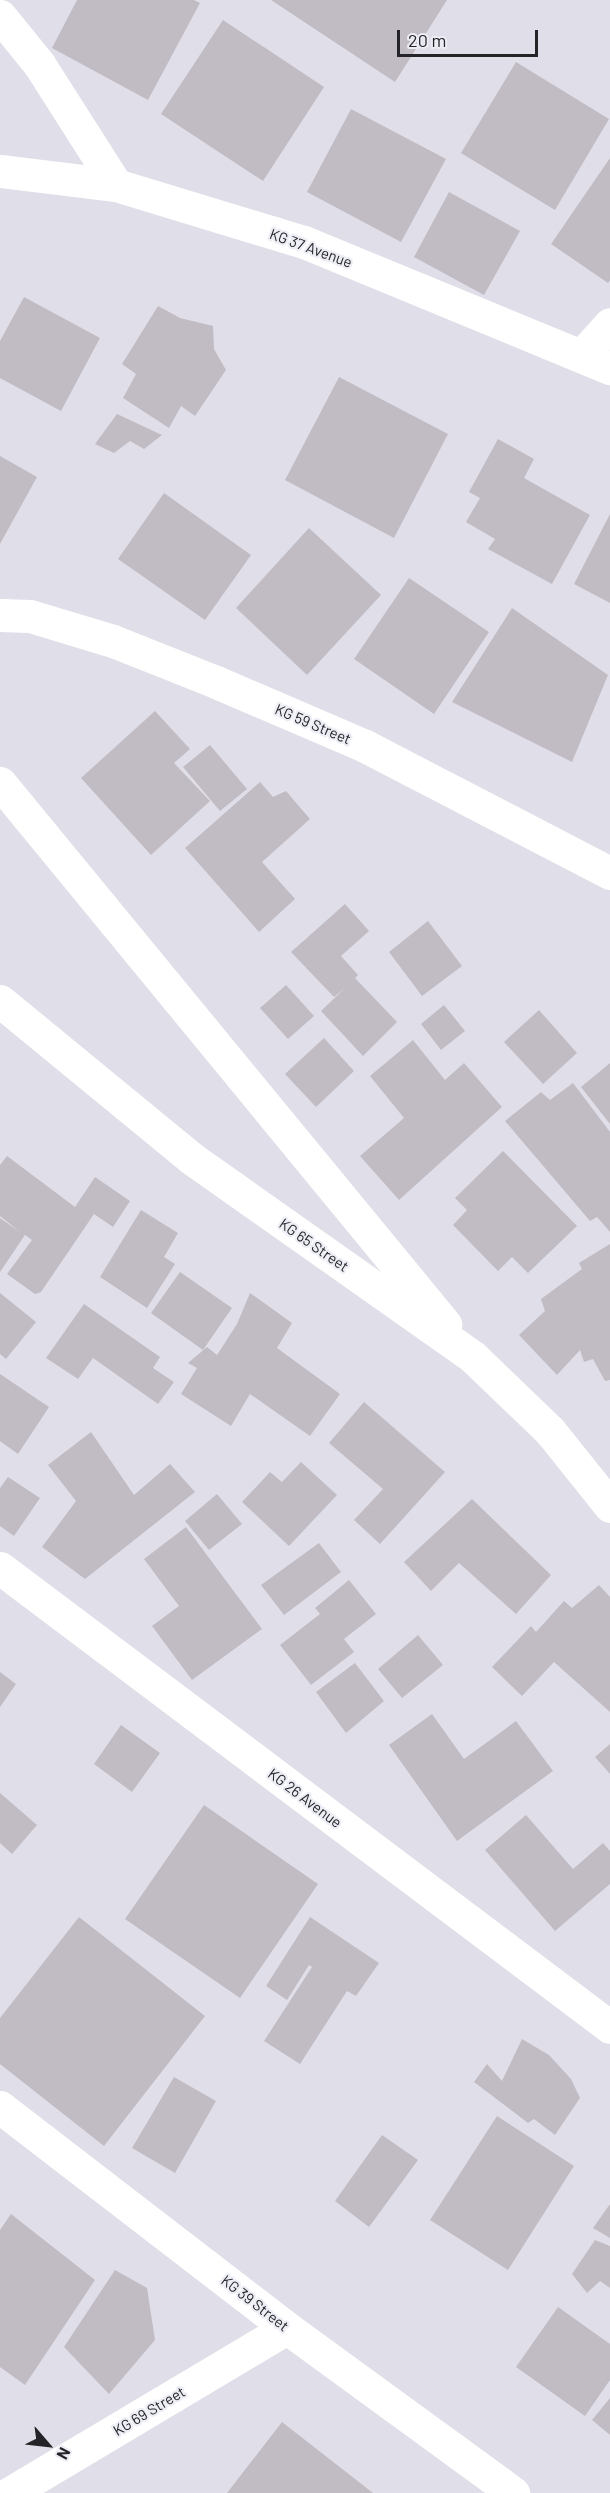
<!DOCTYPE html>
<style>
body{margin:0}
#map{position:relative;width:610px;height:2493px;overflow:hidden;background:#e0dfe9;font-family:Barlow,sans-serif}
div>[style]{position:absolute}
[style*='--x']{left:calc(var(--x)*1px);top:calc(var(--y)*1px);width:calc(var(--w)*1px);rotate:calc(var(--a)*1deg)}
.building>*{inset:0;background:#c1bbc3}
.minor>*{height:33px;margin:-16.5px;padding:0 16.5px;transform-origin:16.5px;border-radius:16.5px;background:#fff}
.tertiary>*{height:33px;margin:-16.5px;padding:0 16.5px;transform-origin:16.5px;border-radius:16.5px;background:#fff}
span{translate:-50% -50%;white-space:nowrap;text-align:center;line-height:1.15;-webkit-text-stroke:4.5px #ededf6;paint-order:stroke}
.street-label{font-size:15px;color:#242428}
.north{position:absolute;left:18px;top:2415px;width:60px;height:60px;-webkit-text-stroke:4px #ededf6;paint-order:stroke;rotate:118deg;font-size:16px;font-weight:700;line-height:24px;text-align:center;color:#242428}
.north::after{content:'';display:block;margin:auto;width:21px;height:27px;background:#242428;clip-path:polygon(50% 0,100% 100%,50% 72%,0 100%)}
.scale{position:absolute;left:397px;top:30px;width:141px;height:27px;box-sizing:border-box;border:3px solid #242428;border-top:0;padding-left:8px;font-size:18px;line-height:21px;white-space:nowrap;color:#242428;-webkit-text-stroke:4px #ededf6;paint-order:stroke}
</style>
<div id="map">
<div class="building">
<div style="clip-path:polygon(77px 0,194px 0,200px 3px,148px 100px,52px 48px)"></div>
<div style="clip-path:polygon(271px 0,447px 0,395px 82px)"></div>
<div style="clip-path:polygon(223px 20px,324px 87px,263px 181px,161px 114px)"></div>
<div style="clip-path:polygon(516px 62px,609px 119px,555px 210px,461px 153px)"></div>
<div style="clip-path:polygon(351px 109px,446px 159px,401px 242px,307px 192px)"></div>
<div style="clip-path:polygon(610px 158px,610px 280px,608px 283px,551px 244px)"></div>
<div style="clip-path:polygon(449px 192px,520px 231px,484px 295px,414px 257px)"></div>
<div style="clip-path:polygon(24px 297px,100px 338px,61px 411px,0 378px,0 341px)"></div>
<div style="clip-path:polygon(158px 306px,180px 318px,213px 326px,214px 349px,226px 370px,195px 416px,181px 406px,169px 428px,123px 398px,136px 374px,122px 364px)"></div>
<div style="clip-path:polygon(339px 377px,448px 434px,394px 538px,285px 480px)"></div>
<div style="clip-path:polygon(117px 414px,162px 435px,144px 449px,130px 441px,114px 453px,95px 444px)"></div>
<div style="clip-path:polygon(498px 439px,534px 459px,524px 478px,590px 515px,552px 584px,488px 549px,495px 539px,466px 522px,480px 498px,469px 492px)"></div>
<div style="clip-path:polygon(0 456px,37px 477px,0 544px)"></div>
<div style="clip-path:polygon(164px 493px,251px 555px,205px 620px,118px 559px)"></div>
<div style="clip-path:polygon(610px 514px,610px 603px,574px 584px)"></div>
<div style="clip-path:polygon(309px 528px,381px 595px,307px 675px,236px 608px)"></div>
<div style="clip-path:polygon(409px 578px,489px 632px,434px 714px,354px 659px)"></div>
<div style="clip-path:polygon(512px 608px,608px 675px,572px 762px,452px 702px)"></div>
<div style="clip-path:polygon(155px 711px,190px 749px,174px 763px,210px 801px,151px 855px,81px 778px)"></div>
<div style="clip-path:polygon(210px 745px,247px 789px,220px 811px,183px 767px)"></div>
<div style="clip-path:polygon(260px 782px,273px 797px,286px 791px,310px 819px,262px 862px,295px 899px,259px 932px,185px 848px)"></div>
<div style="clip-path:polygon(345px 904px,369px 931px,341px 956px,358px 975px,355px 978px,397px 1022px,363px 1056px,321px 1011px,345px 988px,334px 997px,291px 952px)"></div>
<div style="clip-path:polygon(428px 921px,462px 966px,422px 996px,389px 952px)"></div>
<div style="clip-path:polygon(286px 985px,314px 1016px,288px 1039px,260px 1008px)"></div>
<div style="clip-path:polygon(444px 1005px,465px 1031px,441px 1050px,421px 1024px)"></div>
<div style="clip-path:polygon(539px 1010px,577px 1053px,543px 1084px,504px 1042px)"></div>
<div style="clip-path:polygon(324px 1038px,354px 1071px,316px 1107px,285px 1074px)"></div>
<div style="clip-path:polygon(413px 1040px,445px 1080px,464px 1063px,502px 1107px,399px 1200px,360px 1156px,404px 1118px,370px 1076px)"></div>
<div style="clip-path:polygon(610px 1063px,610px 1124px,581px 1087px)"></div>
<div style="clip-path:polygon(573px 1083px,610px 1132px,610px 1232px,597px 1217px,590px 1221px,505px 1121px,541px 1092px,550px 1100px)"></div>
<div style="clip-path:polygon(503px 1151px,577px 1226px,528px 1273px,512px 1257px,498px 1271px,453px 1225px,467px 1210px,455px 1198px)"></div>
<div style="clip-path:polygon(7px 1156px,75px 1207px,95px 1177px,130px 1201px,113px 1227px,94px 1214px,41px 1292px,35px 1294px,7px 1274px,32px 1240px,25px 1235px,0 1272px,0 1218px,20px 1232px,0 1216px,0 1165px)"></div>
<div style="clip-path:polygon(141px 1210px,178px 1233px,164px 1257px,175px 1264px,147px 1308px,100px 1277px)"></div>
<div style="clip-path:polygon(610px 1244px,610px 1380px,605px 1381px,593px 1359px,584px 1362px,580px 1350px,557px 1375px,519px 1335px,545px 1311px,541px 1299px,582px 1269px,579px 1263px)"></div>
<div style="clip-path:polygon(180px 1272px,232px 1308px,203px 1350px,151px 1313px)"></div>
<div style="clip-path:polygon(0 1293px,36px 1322px,6px 1359px,0 1354px)"></div>
<div style="clip-path:polygon(250px 1293px,292px 1323px,277px 1348px,340px 1394px,310px 1436px,250px 1394px,231px 1426px,181px 1394px,197px 1368px,188px 1363px,207px 1347px,217px 1355px,237px 1324px)"></div>
<div style="clip-path:polygon(84px 1304px,160px 1357px,153px 1368px,174px 1382px,158px 1404px,93px 1358px,78px 1379px,46px 1358px)"></div>
<div style="clip-path:polygon(0 1374px,49px 1407px,18px 1454px,0 1441px)"></div>
<div style="clip-path:polygon(364px 1402px,445px 1472px,380px 1544px,354px 1520px,383px 1489px,329px 1443px)"></div>
<div style="clip-path:polygon(91px 1432px,134px 1495px,170px 1464px,195px 1492px,85px 1579px,42px 1547px,76px 1501px,48px 1465px)"></div>
<div style="clip-path:polygon(301px 1462px,337px 1495px,289px 1546px,242px 1502px,270px 1472px,282px 1482px)"></div>
<div style="clip-path:polygon(8px 1477px,40px 1498px,14px 1536px,0 1526px,0 1488px)"></div>
<div style="clip-path:polygon(217px 1494px,242px 1524px,209px 1550px,185px 1521px)"></div>
<div style="clip-path:polygon(472px 1499px,551px 1575px,516px 1614px,459px 1563px,431px 1591px,404px 1562px)"></div>
<div style="clip-path:polygon(186px 1527px,262px 1629px,192px 1680px,152px 1626px,179px 1606px,144px 1559px)"></div>
<div style="clip-path:polygon(319px 1543px,341px 1572px,284px 1615px,261px 1585px)"></div>
<div style="clip-path:polygon(349px 1580px,376px 1614px,344px 1639px,354px 1652px,311px 1685px,280px 1645px,320px 1614px,315px 1608px)"></div>
<div style="clip-path:polygon(599px 1585px,610px 1597px,610px 1712px,554px 1662px,522px 1696px,492px 1667px,531px 1626px,536px 1632px,564px 1601px,572px 1608px)"></div>
<div style="clip-path:polygon(418px 1635px,443px 1665px,402px 1698px,378px 1669px)"></div>
<div style="clip-path:polygon(355px 1663px,384px 1701px,346px 1733px,316px 1692px)"></div>
<div style="clip-path:polygon(0 1672px,16px 1684px,0 1707px)"></div>
<div style="clip-path:polygon(432px 1714px,464px 1759px,516px 1721px,553px 1771px,457px 1841px,389px 1745px)"></div>
<div style="clip-path:polygon(121px 1725px,160px 1753px,132px 1792px,94px 1764px)"></div>
<div style="clip-path:polygon(610px 1744px,610px 1774px,595px 1757px)"></div>
<div style="clip-path:polygon(0 1793px,37px 1825px,12px 1854px,0 1843px)"></div>
<div style="clip-path:polygon(204px 1805px,318px 1884px,240px 1998px,125px 1919px)"></div>
<div style="clip-path:polygon(526px 1815px,573px 1869px,603px 1843px,610px 1851px,610px 1884px,555px 1931px,485px 1850px)"></div>
<div style="clip-path:polygon(79px 1917px,205px 2016px,104px 2146px,0 2064px,0 2018px)"></div>
<div style="clip-path:polygon(310px 1917px,379px 1963px,356px 1996px,347px 1991px,300px 2064px,264px 2041px,312px 1967px,309px 1965px,287px 2000px,266px 1986px)"></div>
<div style="clip-path:polygon(522px 2039px,549px 2055px,571px 2079px,580px 2098px,555px 2135px,534px 2119px,528px 2123px,474px 2082px,487px 2064px,502px 2081px)"></div>
<div style="clip-path:polygon(174px 2077px,216px 2101px,175px 2173px,132px 2148px)"></div>
<div style="clip-path:polygon(497px 2116px,574px 2166px,508px 2270px,430px 2220px)"></div>
<div style="clip-path:polygon(382px 2135px,418px 2160px,369px 2227px,335px 2201px)"></div>
<div style="clip-path:polygon(610px 2204px,610px 2238px,593px 2228px)"></div>
<div style="clip-path:polygon(11px 2214px,95px 2280px,25px 2385px,0 2367px,0 2230px)"></div>
<div style="clip-path:polygon(595px 2240px,610px 2246px,610px 2288px,600px 2281px,587px 2293px,572px 2274px)"></div>
<div style="clip-path:polygon(115px 2270px,147px 2288px,155px 2340px,109px 2394px,64px 2347px)"></div>
<div style="clip-path:polygon(558px 2307px,610px 2344px,610px 2380px,585px 2416px,516px 2367px)"></div>
<div style="clip-path:polygon(610px 2398px,610px 2435px,592px 2420px)"></div>
<div style="clip-path:polygon(282px 2422px,373px 2493px,227px 2493px)"></div>
</div>
<div class="minor">
<div style="--x:0;--y:16;--w:62;--a:50.9"></div>
<div style="--x:39;--y:64;--w:143;--a:57.5"></div>
<div style="--x:581;--y:356;--w:43;--a:-47.8"></div>
<div style="--x:0;--y:615;--w:30;--a:2"></div>
<div style="--x:30;--y:616;--w:87;--a:16.8"></div>
<div style="--x:113;--y:641;--w:111;--a:21.7"></div>
<div style="--x:216;--y:682;--w:162;--a:23.2"></div>
<div style="--x:365;--y:746;--w:276;--a:27.4"></div>
<div style="--x:0;--y:783;--w:701;--a:50.56"></div>
<div style="--x:0;--y:1001;--w:247;--a:39.4"></div>
<div style="--x:191;--y:1158;--w:344;--a:35.2"></div>
<div style="--x:472;--y:1356;--w:108;--a:43.9"></div>
<div style="--x:550;--y:1431;--w:96;--a:51.3"></div>
<div style="--x:0;--y:1568;--w:763;--a:36.96"></div>
<div style="--x:0;--y:2107;--w:362;--a:37.6"></div>
<div style="--x:287;--y:2328;--w:280;--a:36.1"></div>
<div style="--x:10;--y:2493;--w:322;--a:-30.8"></div>
</div>
<div class="tertiary">
<div style="--x:0;--y:171;--w:117;--a:6.9"></div>
<div style="--x:116;--y:185;--w:196;--a:16.9"></div>
<div style="--x:304;--y:242;--w:331;--a:22.4"></div>
</div>
<div class="street-label">
<span style="left:311px;top:248px;rotate:20deg">KG 37 Avenue</span>
<span style="left:313px;top:724px;rotate:23deg">KG 59 Street</span>
<span style="left:314px;top:1245px;rotate:35deg">KG 65 Street</span>
<span style="left:305px;top:1798px;rotate:37deg">KG 26 Avenue</span>
<span style="left:255px;top:2303px;rotate:38deg">KG 39 Street</span>
<span style="left:149px;top:2411px;rotate:-31deg">KG 69 Street</span>
</div>
<div class="north">N</div>
<div class="scale">20 m</div>
</div>
